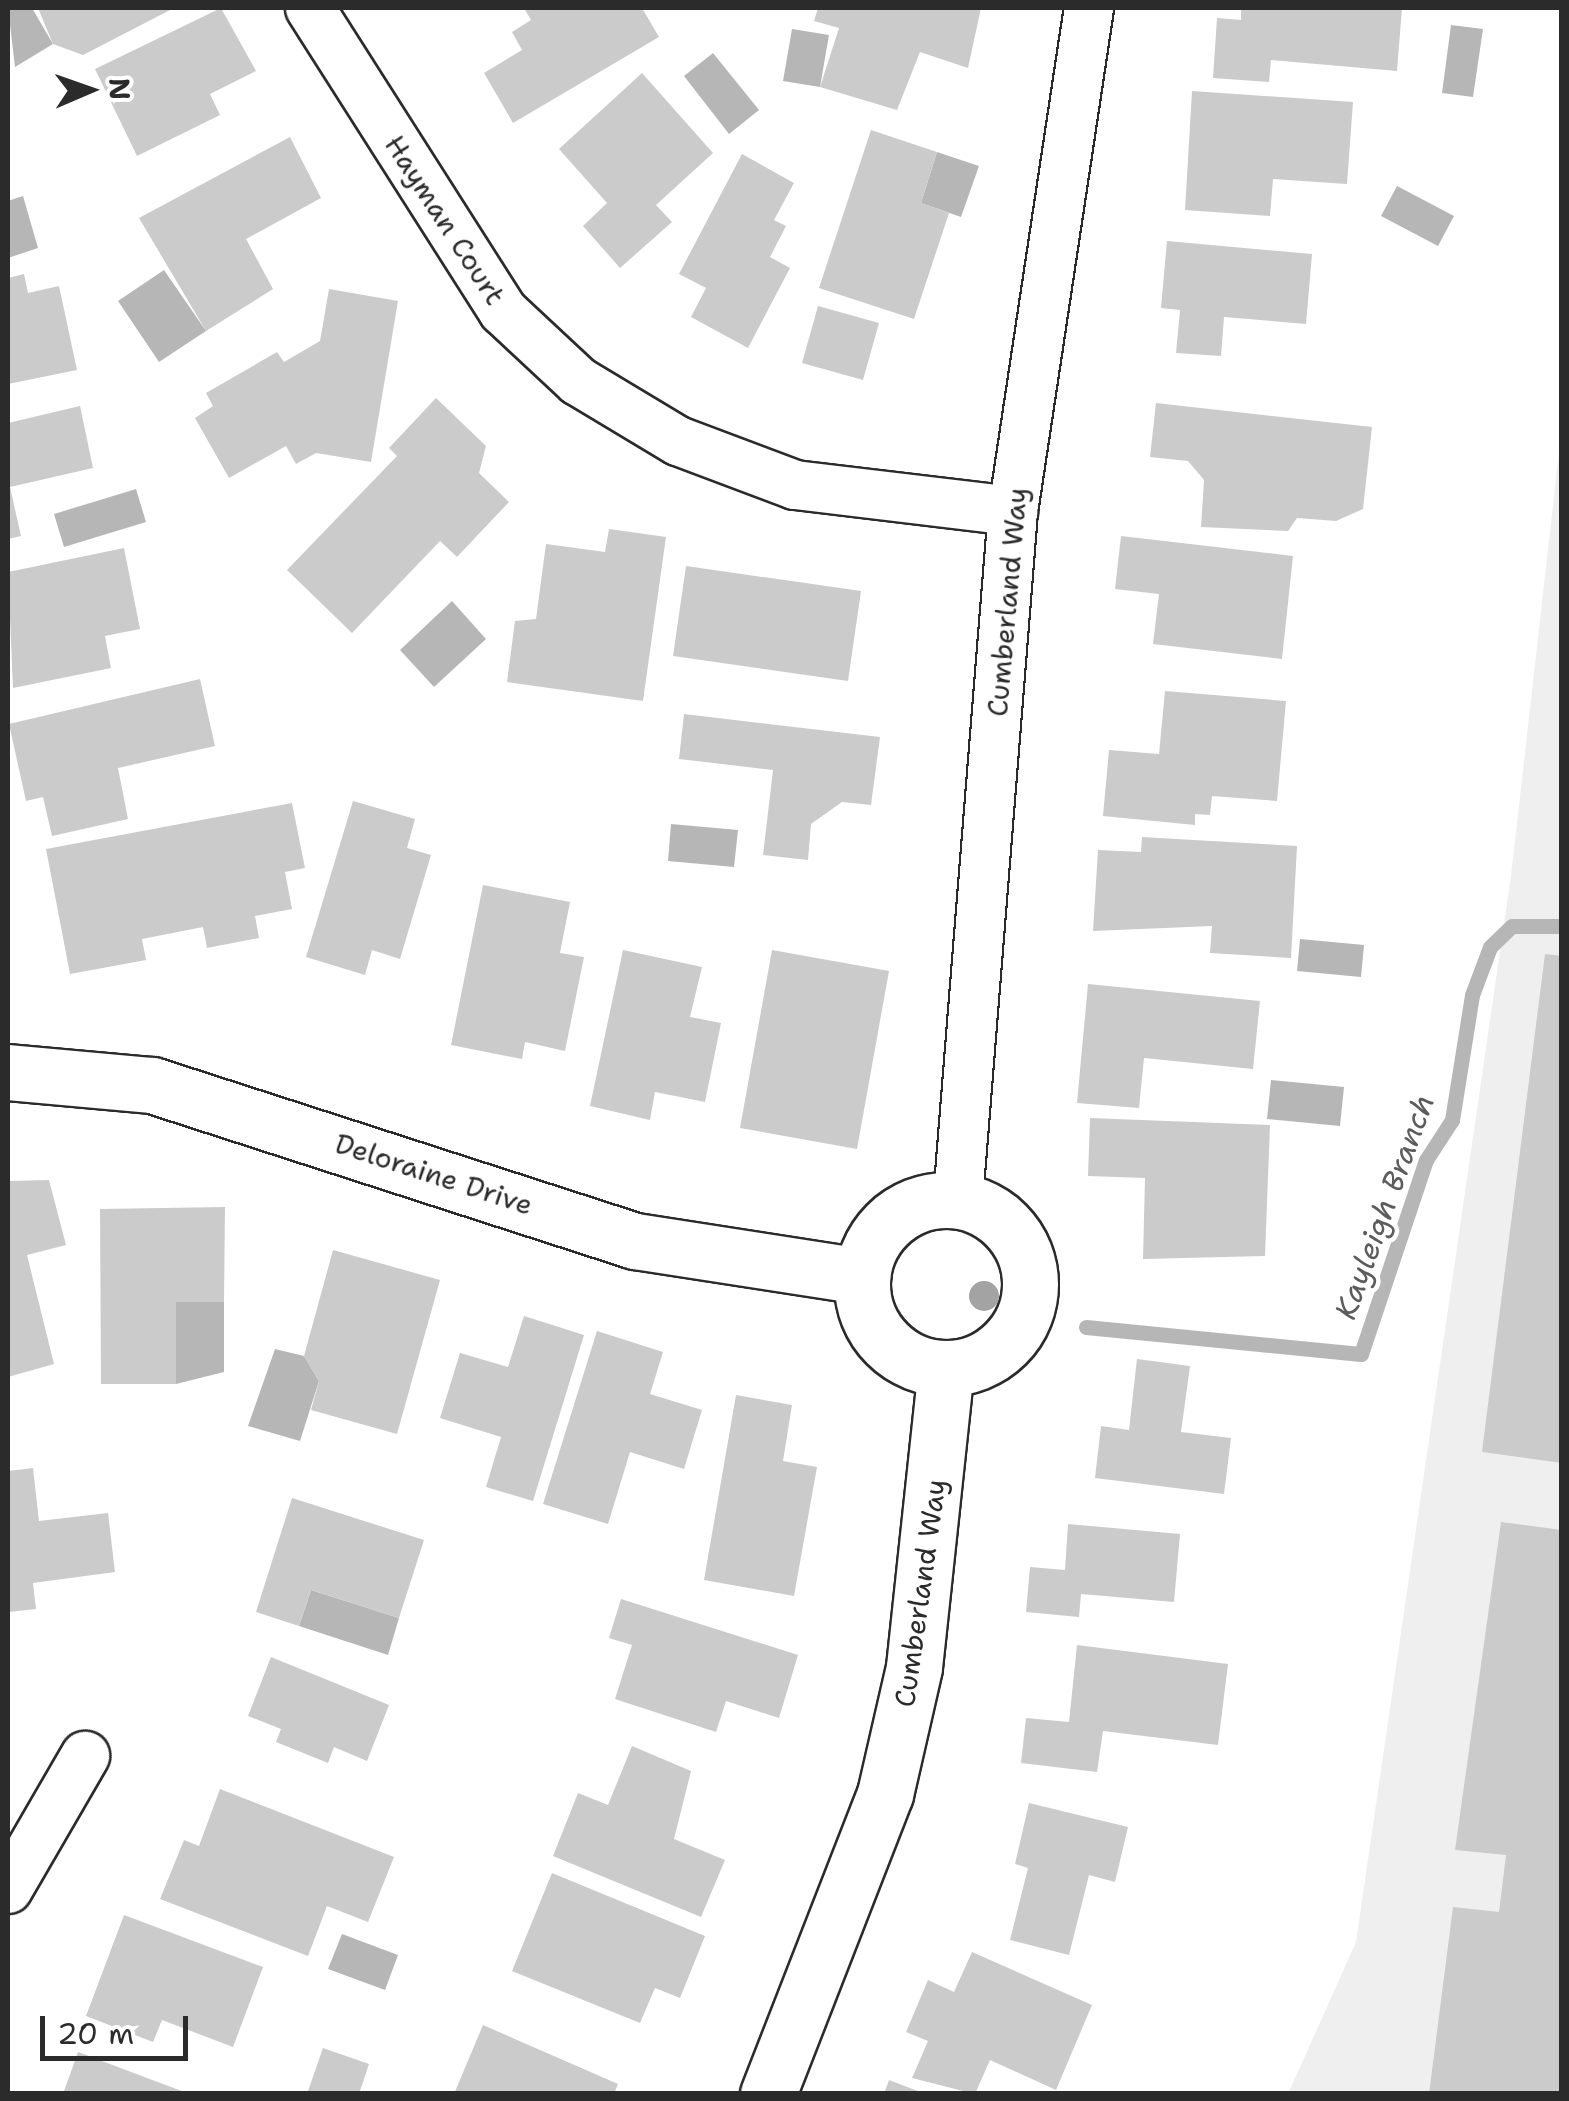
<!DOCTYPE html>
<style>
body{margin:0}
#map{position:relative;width:1569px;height:2101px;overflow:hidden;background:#fff;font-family:"Shantell Sans",sans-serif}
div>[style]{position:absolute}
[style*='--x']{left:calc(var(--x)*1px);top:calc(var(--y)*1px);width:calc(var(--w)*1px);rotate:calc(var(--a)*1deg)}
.built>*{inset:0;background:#efefef}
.water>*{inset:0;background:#b6b6b6}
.stream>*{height:15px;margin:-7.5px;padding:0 7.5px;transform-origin:7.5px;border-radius:7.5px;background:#b6b6b6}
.building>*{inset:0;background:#cbcbcb}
.roads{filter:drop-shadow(2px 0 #2b2b2b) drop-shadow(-2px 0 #2b2b2b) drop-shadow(0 2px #2b2b2b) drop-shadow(0 -2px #2b2b2b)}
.street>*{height:48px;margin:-24px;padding:0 24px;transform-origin:24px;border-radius:24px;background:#fff}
.secondary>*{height:55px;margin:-27.5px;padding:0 27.5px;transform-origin:27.5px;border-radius:27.5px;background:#fff}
.secondary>.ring{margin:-27.5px;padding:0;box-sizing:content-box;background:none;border:55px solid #fff;border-radius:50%}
.trees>*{width:30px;height:30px;margin:-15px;border-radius:50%;background:#a3a3a3}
span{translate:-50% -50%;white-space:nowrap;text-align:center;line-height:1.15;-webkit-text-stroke:9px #fff;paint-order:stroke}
.street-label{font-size:28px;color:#2b2b2b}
.water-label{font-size:30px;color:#5c5c5c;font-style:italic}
.frame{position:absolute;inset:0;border:10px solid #2b2b2b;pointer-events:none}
.north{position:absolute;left:40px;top:40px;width:100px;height:100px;-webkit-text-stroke:8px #fff;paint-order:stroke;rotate:88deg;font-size:28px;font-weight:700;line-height:40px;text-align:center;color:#2b2b2b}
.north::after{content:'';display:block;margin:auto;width:35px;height:45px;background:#2b2b2b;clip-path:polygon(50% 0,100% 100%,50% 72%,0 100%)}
.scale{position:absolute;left:40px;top:2016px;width:148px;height:45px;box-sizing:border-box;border:5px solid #2b2b2b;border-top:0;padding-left:12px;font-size:30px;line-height:35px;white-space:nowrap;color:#2b2b2b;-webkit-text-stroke:8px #fff;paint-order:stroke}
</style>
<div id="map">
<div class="built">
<div style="clip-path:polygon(1561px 435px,1561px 2093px,1288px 2094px,1356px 1942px,1511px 876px)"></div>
</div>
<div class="water">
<div style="clip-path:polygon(8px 8px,32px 8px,53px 44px,15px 67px)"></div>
<div style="clip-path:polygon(1451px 25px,1483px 29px,1473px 97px,1442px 93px)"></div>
<div style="clip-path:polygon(792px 29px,829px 35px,820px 87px,783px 81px)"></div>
<div style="clip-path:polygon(713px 53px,759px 110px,729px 134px,684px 76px)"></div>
<div style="clip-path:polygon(937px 152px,979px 166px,961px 217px,921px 203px)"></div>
<div style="clip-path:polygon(1397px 186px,1454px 216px,1438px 246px,1381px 216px)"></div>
<div style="clip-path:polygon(23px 196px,38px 248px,8px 258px,8px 201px)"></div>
<div style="clip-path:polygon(164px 270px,206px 331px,159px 362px,118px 301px)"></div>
<div style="clip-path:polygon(136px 489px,146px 522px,64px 547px,54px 514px)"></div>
<div style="clip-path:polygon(452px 601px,486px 639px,434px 687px,400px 650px)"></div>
<div style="clip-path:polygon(671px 824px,738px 830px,734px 867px,668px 861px)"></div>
<div style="clip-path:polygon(1300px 939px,1364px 945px,1361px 977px,1297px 971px)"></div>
<div style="clip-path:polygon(1271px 1080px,1344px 1087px,1340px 1126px,1267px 1119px)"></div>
<div style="clip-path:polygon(176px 1302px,224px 1302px,224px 1372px,176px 1384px)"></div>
<div style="clip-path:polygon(275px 1349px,304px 1356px,319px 1381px,300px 1441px,248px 1426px)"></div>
<div style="clip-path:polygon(311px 1590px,399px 1618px,388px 1655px,299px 1626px)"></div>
<div style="clip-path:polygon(342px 1934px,398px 1955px,385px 1990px,328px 1969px)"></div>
</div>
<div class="stream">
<div style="--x:1086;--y:1327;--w:276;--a:5.6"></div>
<div style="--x:1361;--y:1354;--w:205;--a:-71.5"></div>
<div style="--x:1426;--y:1160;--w:48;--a:-57"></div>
<div style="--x:1452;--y:1120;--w:127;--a:-80.9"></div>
<div style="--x:1472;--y:995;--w:51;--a:-69.4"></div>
<div style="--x:1490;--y:947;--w:30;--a:-44"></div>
<div style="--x:1512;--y:926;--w:50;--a:0"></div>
</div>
<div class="building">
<div style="clip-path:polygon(38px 8px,174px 8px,83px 55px,53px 44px)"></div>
<div style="clip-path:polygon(221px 8px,256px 71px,210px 94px,220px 115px,137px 156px,95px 69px)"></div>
<div style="clip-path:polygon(524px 8px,642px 8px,659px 37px,513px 123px,484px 73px,522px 50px,512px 32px,531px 20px)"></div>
<div style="clip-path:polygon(818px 8px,981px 8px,968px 68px,920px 52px,897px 110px,820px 87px,839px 28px,814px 21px)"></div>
<div style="clip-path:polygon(1241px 8px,1402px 8px,1397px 71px,1271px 60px,1269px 82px,1213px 78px,1217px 18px,1241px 20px)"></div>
<div style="clip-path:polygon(642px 73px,713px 153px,656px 205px,672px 222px,620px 268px,583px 226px,607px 203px,559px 149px)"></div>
<div style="clip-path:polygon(1192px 91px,1353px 102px,1347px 184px,1273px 179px,1270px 216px,1185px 210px)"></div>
<div style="clip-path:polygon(871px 130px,937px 152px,921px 203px,949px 213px,914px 319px,819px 288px)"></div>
<div style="clip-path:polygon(290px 137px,321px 198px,246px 239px,273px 289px,206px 331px,139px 218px)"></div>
<div style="clip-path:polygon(742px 154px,794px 183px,774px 220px,786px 226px,770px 257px,790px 268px,748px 348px,691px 317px,706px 288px,679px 274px)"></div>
<div style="clip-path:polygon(1167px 241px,1312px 254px,1306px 324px,1224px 317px,1221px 356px,1176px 353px,1180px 310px,1161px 308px)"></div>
<div style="clip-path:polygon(24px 274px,28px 293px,59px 286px,77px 370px,8px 384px,8px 278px)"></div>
<div style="clip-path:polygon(329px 289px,398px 301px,371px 462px,316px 453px,296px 464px,286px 446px,229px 478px,195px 418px,213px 406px,206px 393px,277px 352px,284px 362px,320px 341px)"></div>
<div style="clip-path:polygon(818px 306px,879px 323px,863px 380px,802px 363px)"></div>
<div style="clip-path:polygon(436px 398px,486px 446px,479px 473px,509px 502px,457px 557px,440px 541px,352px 633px,287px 570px,397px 456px,389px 448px)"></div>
<div style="clip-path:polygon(1156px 403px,1372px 427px,1363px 509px,1336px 521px,1297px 518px,1288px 531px,1201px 527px,1204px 480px,1188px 461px,1150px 457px)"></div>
<div style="clip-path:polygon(80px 406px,93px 468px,10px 487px,21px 536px,8px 539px,8px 423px)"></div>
<div style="clip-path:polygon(609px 529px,666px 537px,643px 701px,507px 682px,515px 621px,536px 619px,546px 544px,605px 552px)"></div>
<div style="clip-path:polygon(1121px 536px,1293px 556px,1282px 659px,1153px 644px,1159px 594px,1115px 589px)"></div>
<div style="clip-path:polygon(124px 548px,140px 629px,105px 636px,111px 668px,13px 688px,8px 572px)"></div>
<div style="clip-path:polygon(686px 566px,861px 591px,848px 681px,673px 656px)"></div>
<div style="clip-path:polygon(200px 679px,215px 746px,118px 768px,128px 819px,52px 836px,43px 797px,26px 801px,9px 724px)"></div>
<div style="clip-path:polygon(1165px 691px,1286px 701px,1277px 801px,1212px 796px,1210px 815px,1195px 814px,1195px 825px,1103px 816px,1109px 750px,1159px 754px)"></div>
<div style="clip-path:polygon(684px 714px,880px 737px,871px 805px,842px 802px,811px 824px,808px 860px,763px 855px,773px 770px,679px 759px)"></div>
<div style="clip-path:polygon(353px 801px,415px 819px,407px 848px,431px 855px,400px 959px,372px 950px,365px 975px,306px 957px)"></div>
<div style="clip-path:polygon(292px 803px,305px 868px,285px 872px,292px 909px,255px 916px,259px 938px,207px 948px,203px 927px,142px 939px,146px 960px,70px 974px,46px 849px)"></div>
<div style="clip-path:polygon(1142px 837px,1297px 846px,1291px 958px,1210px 953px,1212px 926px,1093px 931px,1098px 850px,1141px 852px)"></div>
<div style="clip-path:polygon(483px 885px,570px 902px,560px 953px,584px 957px,565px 1051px,525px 1042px,522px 1059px,451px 1045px)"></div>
<div style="clip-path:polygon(623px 950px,702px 967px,690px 1017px,721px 1023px,705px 1102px,655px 1092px,650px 1120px,590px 1106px)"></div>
<div style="clip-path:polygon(772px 950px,889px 971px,857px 1149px,740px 1128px)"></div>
<div style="clip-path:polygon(1545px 954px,1562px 956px,1562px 1463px,1482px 1452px)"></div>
<div style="clip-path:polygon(1088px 984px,1260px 1001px,1253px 1069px,1144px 1058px,1139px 1108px,1077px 1103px)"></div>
<div style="clip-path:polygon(1090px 1118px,1270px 1125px,1265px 1256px,1143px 1259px,1145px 1178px,1088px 1176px)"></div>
<div style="clip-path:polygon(49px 1180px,66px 1245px,27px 1255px,54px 1364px,8px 1377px,8px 1181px)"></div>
<div style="clip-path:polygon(225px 1207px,224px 1302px,176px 1302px,176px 1384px,101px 1384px,100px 1209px)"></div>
<div style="clip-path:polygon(333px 1250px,440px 1280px,397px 1434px,311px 1410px,319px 1381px,304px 1356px)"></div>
<div style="clip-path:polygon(524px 1316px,584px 1335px,533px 1501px,486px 1487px,501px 1437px,440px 1418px,460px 1353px,508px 1367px)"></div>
<div style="clip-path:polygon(597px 1331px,663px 1352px,650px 1394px,702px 1410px,684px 1469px,630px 1452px,608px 1524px,543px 1504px)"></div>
<div style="clip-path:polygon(1137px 1359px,1190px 1366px,1181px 1432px,1231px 1438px,1224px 1494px,1095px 1478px,1101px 1426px,1129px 1430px)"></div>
<div style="clip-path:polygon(736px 1395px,792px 1405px,783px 1461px,817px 1467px,794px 1596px,704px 1580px)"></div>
<div style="clip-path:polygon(33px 1468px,39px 1521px,108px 1513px,115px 1572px,33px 1583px,36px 1609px,8px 1612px,8px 1471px)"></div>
<div style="clip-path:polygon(292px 1498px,424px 1540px,399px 1618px,311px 1590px,299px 1626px,256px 1612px)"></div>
<div style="clip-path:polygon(1501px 1522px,1562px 1530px,1562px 2094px,1429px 2094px,1453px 1907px,1499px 1912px,1506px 1855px,1455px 1850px)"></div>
<div style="clip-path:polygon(1068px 1524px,1180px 1534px,1174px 1602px,1081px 1594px,1079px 1617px,1026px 1612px,1030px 1567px,1065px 1570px)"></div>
<div style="clip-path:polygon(621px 1599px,798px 1655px,779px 1718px,726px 1701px,716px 1732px,615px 1699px,632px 1645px,609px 1638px)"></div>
<div style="clip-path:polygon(1077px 1645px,1228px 1664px,1218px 1745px,1103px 1731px,1097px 1772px,1021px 1763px,1026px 1718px,1069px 1722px)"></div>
<div style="clip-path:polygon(271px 1657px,389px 1705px,367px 1761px,334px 1747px,328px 1763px,276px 1742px,281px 1729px,248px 1716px)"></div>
<div style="clip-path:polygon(632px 1746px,691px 1771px,674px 1839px,725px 1860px,701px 1917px,553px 1856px,578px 1793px,608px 1805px)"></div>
<div style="clip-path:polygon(220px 1789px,394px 1857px,368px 1922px,327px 1906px,308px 1956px,160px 1899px,184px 1840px,199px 1846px)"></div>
<div style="clip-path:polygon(1029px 1803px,1128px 1827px,1115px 1882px,1089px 1875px,1069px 1955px,1010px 1940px,1028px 1868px,1015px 1864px)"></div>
<div style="clip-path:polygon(552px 1873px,705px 1936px,680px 1998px,655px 1988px,640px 2023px,512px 1971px)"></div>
<div style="clip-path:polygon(124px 1915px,263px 1967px,233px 2047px,162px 2020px,153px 2042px,86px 2016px)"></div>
<div style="clip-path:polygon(972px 1952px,1092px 2005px,1056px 2090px,990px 2060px,975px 2094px,912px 2078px,928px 2041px,906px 2032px,928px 1980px,954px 1992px)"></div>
<div style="clip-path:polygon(483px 2025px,618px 2084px,614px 2094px,454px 2094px)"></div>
<div style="clip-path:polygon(323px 2048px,369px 2064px,359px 2094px,307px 2094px)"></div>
<div style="clip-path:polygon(78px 2052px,187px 2093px,187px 2094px,63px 2094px)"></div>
<div style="clip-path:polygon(889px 2080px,923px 2093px,923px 2094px,884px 2094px)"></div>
</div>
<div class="roads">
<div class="street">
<div style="--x:310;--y:8;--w:359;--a:57.5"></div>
<div style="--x:503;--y:311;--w:103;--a:43"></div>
<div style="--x:578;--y:381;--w:117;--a:31"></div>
<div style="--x:678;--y:441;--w:125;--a:20.6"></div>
<div style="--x:795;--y:485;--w:220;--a:6.8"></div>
<div style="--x:958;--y:1199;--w:690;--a:-85.43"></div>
<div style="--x:1013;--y:511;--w:509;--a:-81.41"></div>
<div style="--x:8;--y:1889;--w:154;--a:-59.9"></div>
</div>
<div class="secondary">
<div style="--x:8;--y:1072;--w:145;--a:5.2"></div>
<div style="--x:152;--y:1085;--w:508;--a:17.9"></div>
<div style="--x:635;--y:1241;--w:230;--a:8.8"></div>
<div class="ring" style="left:862px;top:1200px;width:113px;height:113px"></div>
<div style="--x:768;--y:2094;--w:322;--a:-68.7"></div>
<div style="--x:885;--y:1794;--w:130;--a:-77.1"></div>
<div style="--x:914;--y:1667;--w:299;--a:-83.9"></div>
</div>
</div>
<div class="trees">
<div style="left:984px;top:1296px"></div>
</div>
<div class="street-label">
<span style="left:445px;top:220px;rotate:57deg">Hayman Court</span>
<span style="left:1007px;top:602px;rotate:-85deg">Cumberland Way</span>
<span style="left:434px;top:1174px;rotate:18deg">Deloraine Drive</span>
<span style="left:920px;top:1593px;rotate:-82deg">Cumberland Way</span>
</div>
<div class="water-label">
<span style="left:1385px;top:1207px;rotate:-70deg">Kayleigh Branch</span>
</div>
<div class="frame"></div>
<div class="north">N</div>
<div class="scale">20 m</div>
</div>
